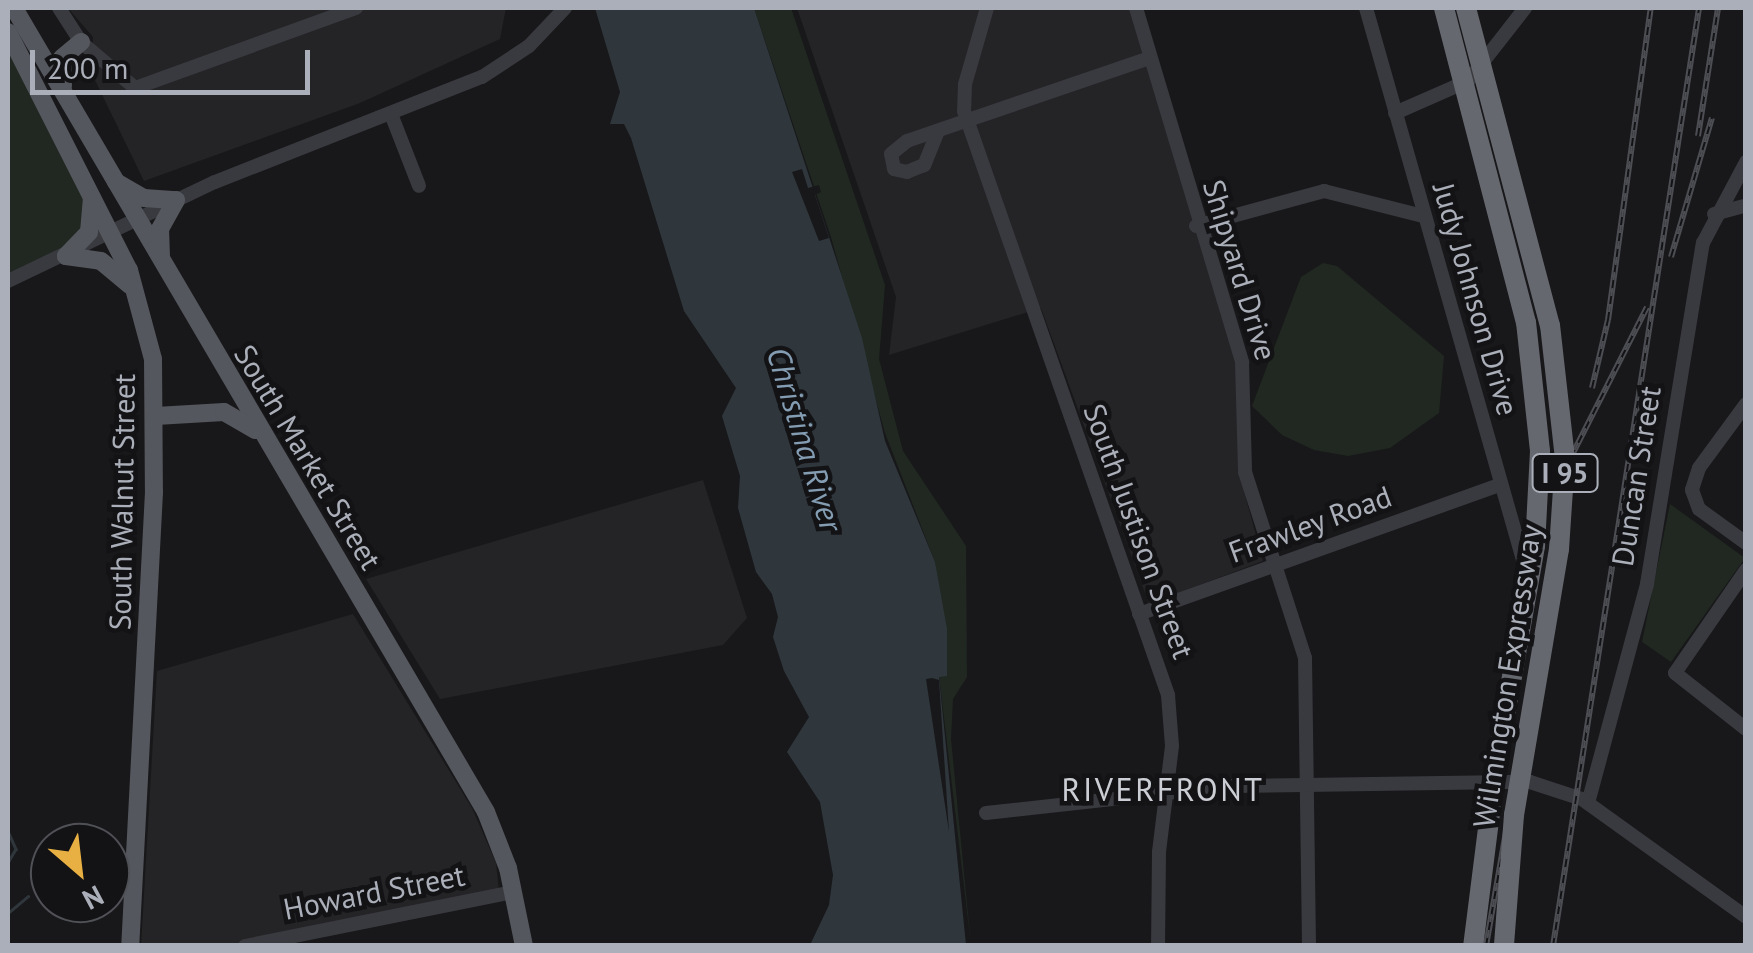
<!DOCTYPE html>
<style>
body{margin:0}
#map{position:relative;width:1753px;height:953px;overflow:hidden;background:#18181a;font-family:"PT Sans",sans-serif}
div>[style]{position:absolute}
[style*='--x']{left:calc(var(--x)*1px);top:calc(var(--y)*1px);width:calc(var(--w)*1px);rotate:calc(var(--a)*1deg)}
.built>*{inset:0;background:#242427}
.green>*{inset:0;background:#202821}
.water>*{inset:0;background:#2f373d}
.pier>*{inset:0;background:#18181a}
.stream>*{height:2.5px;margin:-1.25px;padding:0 1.25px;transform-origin:1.25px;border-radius:1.25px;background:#2f373d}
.minor>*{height:14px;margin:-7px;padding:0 7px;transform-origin:7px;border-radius:7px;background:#393a3f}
.major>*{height:18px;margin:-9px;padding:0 9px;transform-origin:9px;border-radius:9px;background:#55575e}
.rail>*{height:6px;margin-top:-3px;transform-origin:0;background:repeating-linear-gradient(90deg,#131315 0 8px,#4c4e54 0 16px);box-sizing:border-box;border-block:2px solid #4c4e54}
.highway-bridge>*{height:20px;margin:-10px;padding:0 10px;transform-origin:10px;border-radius:10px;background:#666870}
span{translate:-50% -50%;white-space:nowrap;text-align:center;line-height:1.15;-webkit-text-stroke:9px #131315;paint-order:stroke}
.shield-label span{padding:2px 8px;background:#131315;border:2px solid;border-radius:8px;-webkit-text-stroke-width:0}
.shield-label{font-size:28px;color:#abafb9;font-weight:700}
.street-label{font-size:30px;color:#abafb9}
.water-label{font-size:32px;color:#849db2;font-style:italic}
.neighbourhood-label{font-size:32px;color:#ccced5;letter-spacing:2.5px}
.frame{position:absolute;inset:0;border:10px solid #abafb9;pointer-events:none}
.north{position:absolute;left:30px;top:823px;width:100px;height:100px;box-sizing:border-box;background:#131315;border:2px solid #505157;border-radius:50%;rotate:152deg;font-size:28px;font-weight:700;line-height:40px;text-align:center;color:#abafb9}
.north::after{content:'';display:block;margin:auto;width:35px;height:45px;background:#e8b042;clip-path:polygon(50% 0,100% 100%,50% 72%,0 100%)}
.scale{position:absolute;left:30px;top:50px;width:280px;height:45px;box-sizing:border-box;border:5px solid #abafb9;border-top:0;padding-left:12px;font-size:30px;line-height:35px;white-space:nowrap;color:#abafb9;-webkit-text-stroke:8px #131315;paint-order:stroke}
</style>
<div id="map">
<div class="built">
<div style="clip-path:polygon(68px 8px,506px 8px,500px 39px,360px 103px,144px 181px,93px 76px,93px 37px)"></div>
<div style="clip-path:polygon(797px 8px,1130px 8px,1240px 375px,1239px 473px,1263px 561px,1149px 604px,1041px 308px,889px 355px,896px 297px)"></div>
<div style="clip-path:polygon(703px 480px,747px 618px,723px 645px,440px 699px,366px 579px)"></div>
<div style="clip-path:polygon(353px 614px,472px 808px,496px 863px,500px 901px,271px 945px,141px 946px,157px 671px)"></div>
</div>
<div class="green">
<div style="clip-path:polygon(754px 8px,791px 8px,885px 285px,879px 359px,903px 451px,966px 546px,967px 677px,953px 699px,951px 739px,971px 945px,939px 676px,947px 676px,935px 562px,885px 433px,831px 237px)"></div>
<div style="clip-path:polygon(8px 31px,92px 197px,89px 232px,8px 281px)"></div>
<div style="clip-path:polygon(1323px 263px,1337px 266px,1444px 356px,1439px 413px,1390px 448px,1348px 456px,1314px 450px,1282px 435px,1252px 406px,1301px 277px)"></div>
<div style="clip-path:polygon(1670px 504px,1745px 558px,1671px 662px,1642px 642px)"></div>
</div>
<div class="water">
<div style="clip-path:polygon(595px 8px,754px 8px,862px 338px,885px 441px,935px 562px,947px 629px,947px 676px,939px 677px,966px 945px,810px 945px,829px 905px,833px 875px,820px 802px,787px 752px,809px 717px,784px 671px,773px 637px,778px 617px,772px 594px,756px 572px,738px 508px,740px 476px,722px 416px,736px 388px,684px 311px,631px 138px,624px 124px,610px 124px,620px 92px)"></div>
</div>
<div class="pier">
<div style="clip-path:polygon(802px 169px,808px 188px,819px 185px,821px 192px,815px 195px,829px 238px,819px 241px,792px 172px)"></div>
<div style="clip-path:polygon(932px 678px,939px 680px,949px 832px,926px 679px)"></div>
</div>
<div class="stream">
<div style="--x:8;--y:831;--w:20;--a:66"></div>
<div style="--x:16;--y:849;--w:16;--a:120"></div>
<div style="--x:8;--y:913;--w:26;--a:-40"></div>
<div style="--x:8;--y:944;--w:2;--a:90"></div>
</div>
<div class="minor">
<div style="--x:59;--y:8;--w:40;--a:57.1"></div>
<div style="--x:81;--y:42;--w:71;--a:40.4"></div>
<div style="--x:135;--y:88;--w:235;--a:-19.9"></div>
<div style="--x:987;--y:8;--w:79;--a:106.1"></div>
<div style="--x:965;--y:84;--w:27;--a:92"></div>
<div style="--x:964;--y:111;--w:619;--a:70.74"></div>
<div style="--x:1168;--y:695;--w:51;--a:85.5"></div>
<div style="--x:1172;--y:746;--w:107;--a:97"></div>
<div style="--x:1159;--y:852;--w:94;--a:90.6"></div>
<div style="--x:1136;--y:8;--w:370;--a:73.3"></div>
<div style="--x:1242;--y:362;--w:110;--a:88.4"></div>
<div style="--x:1245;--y:472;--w:195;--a:72.1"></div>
<div style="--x:1305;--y:658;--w:288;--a:89.2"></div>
<div style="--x:1366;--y:8;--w:588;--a:74.12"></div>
<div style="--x:1395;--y:113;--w:80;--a:-23.7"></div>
<div style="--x:1468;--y:81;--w:93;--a:-52"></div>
<div style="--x:391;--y:114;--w:77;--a:68.7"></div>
<div style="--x:938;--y:131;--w:37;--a:112"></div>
<div style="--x:924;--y:165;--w:18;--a:158"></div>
<div style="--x:907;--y:172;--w:13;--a:-167"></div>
<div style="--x:894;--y:169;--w:15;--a:-101"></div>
<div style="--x:891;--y:154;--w:21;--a:-39"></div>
<div style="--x:907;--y:141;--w:256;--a:-18.9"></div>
<div style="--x:1714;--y:214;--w:30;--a:-15"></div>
<div style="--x:1196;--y:226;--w:133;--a:-15.3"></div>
<div style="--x:1324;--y:191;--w:102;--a:14.2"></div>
<div style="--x:8;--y:281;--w:229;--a:-25.6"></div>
<div style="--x:215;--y:182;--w:287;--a:-21.5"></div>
<div style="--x:482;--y:77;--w:56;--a:-33.4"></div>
<div style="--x:529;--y:46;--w:52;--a:-46.5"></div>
<div style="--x:1746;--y:404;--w:79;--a:126.3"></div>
<div style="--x:1699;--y:468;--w:23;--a:108"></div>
<div style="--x:1692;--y:490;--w:20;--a:70"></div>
<div style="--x:1699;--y:509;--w:58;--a:35.9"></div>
<div style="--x:1746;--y:570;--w:125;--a:124.6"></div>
<div style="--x:1675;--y:673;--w:90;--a:38.3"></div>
<div style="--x:1139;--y:614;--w:383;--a:-19.7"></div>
<div style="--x:1588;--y:803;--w:227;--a:-74.9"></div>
<div style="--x:1647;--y:584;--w:346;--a:-80.7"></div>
<div style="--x:1703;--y:243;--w:92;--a:-62"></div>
<div style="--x:986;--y:813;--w:245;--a:-6.3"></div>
<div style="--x:1230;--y:786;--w:300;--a:-0.8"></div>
<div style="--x:1530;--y:782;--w:55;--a:18.1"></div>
<div style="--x:1582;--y:799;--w:202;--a:35.7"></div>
<div style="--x:245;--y:946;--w:274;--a:-11.4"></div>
</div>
<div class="major">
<div style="--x:14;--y:8;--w:932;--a:59.58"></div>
<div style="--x:486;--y:812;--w:60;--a:68.6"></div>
<div style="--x:508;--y:868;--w:80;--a:78.4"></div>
<div style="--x:8;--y:32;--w:267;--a:63.1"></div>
<div style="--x:129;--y:270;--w:92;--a:74.9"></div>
<div style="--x:153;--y:359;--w:133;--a:89.6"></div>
<div style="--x:154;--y:492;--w:455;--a:93"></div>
<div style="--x:63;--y:86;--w:28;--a:-92"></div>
<div style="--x:62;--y:58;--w:25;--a:-40"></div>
<div style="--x:116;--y:182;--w:32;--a:30"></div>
<div style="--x:144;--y:198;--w:32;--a:4"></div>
<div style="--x:66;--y:256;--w:35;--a:8"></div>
<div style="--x:101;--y:261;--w:38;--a:40"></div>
<div style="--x:66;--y:256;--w:33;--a:-46"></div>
<div style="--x:89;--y:232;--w:34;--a:-85"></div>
<div style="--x:161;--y:257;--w:28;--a:-92"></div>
<div style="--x:160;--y:229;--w:33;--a:-61"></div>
<div style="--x:156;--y:416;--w:68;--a:-3.4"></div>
<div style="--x:224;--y:412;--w:36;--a:30"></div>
</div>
<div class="rail">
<div style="--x:1698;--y:136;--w:130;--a:-81.1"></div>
<div style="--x:1671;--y:257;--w:145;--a:-73.6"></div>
<div style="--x:1592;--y:388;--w:70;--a:-76.8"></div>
<div style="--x:1608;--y:320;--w:315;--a:-82.2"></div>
<div style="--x:1486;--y:946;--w:496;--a:-80.1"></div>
<div style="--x:1571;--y:457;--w:168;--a:-63.1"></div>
<div style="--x:1553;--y:946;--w:949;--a:-81.15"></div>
</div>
<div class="highway-bridge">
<div style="--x:1444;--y:8;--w:325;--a:75.4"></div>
<div style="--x:1526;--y:322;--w:130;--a:83.8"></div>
<div style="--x:1540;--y:451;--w:95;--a:93"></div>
<div style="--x:1535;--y:546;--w:230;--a:100"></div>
<div style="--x:1495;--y:773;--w:174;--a:97.2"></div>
<div style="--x:1466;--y:8;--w:328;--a:75.2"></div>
<div style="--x:1550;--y:325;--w:135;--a:83.6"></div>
<div style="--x:1565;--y:459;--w:90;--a:93.8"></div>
<div style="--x:1559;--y:549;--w:270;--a:99.6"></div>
<div style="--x:1514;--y:815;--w:131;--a:94.4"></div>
</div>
<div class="shield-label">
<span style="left:1565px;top:473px">I 95</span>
</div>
<div class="street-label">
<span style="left:1240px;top:270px;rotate:73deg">Shipyard Drive</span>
<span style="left:1476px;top:299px;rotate:74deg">Judy Johnson Drive</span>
<span style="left:308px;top:457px;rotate:59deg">South Market Street</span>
<span style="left:1636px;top:476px;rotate:-81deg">Duncan Street</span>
<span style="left:122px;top:502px;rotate:-89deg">South Walnut Street</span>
<span style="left:1310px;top:524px;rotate:-20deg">Frawley Road</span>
<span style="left:1139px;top:531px;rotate:70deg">South Justison Street</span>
<span style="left:1507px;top:676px;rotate:-81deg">Wilmington Expressway</span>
<span style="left:374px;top:892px;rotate:-11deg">Howard Street</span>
</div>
<div class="water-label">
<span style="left:805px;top:439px;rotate:73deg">Christina River</span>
</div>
<div class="neighbourhood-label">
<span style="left:1163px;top:789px">RIVERFRONT</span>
</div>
<div class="frame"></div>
<div class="north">N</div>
<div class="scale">200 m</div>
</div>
